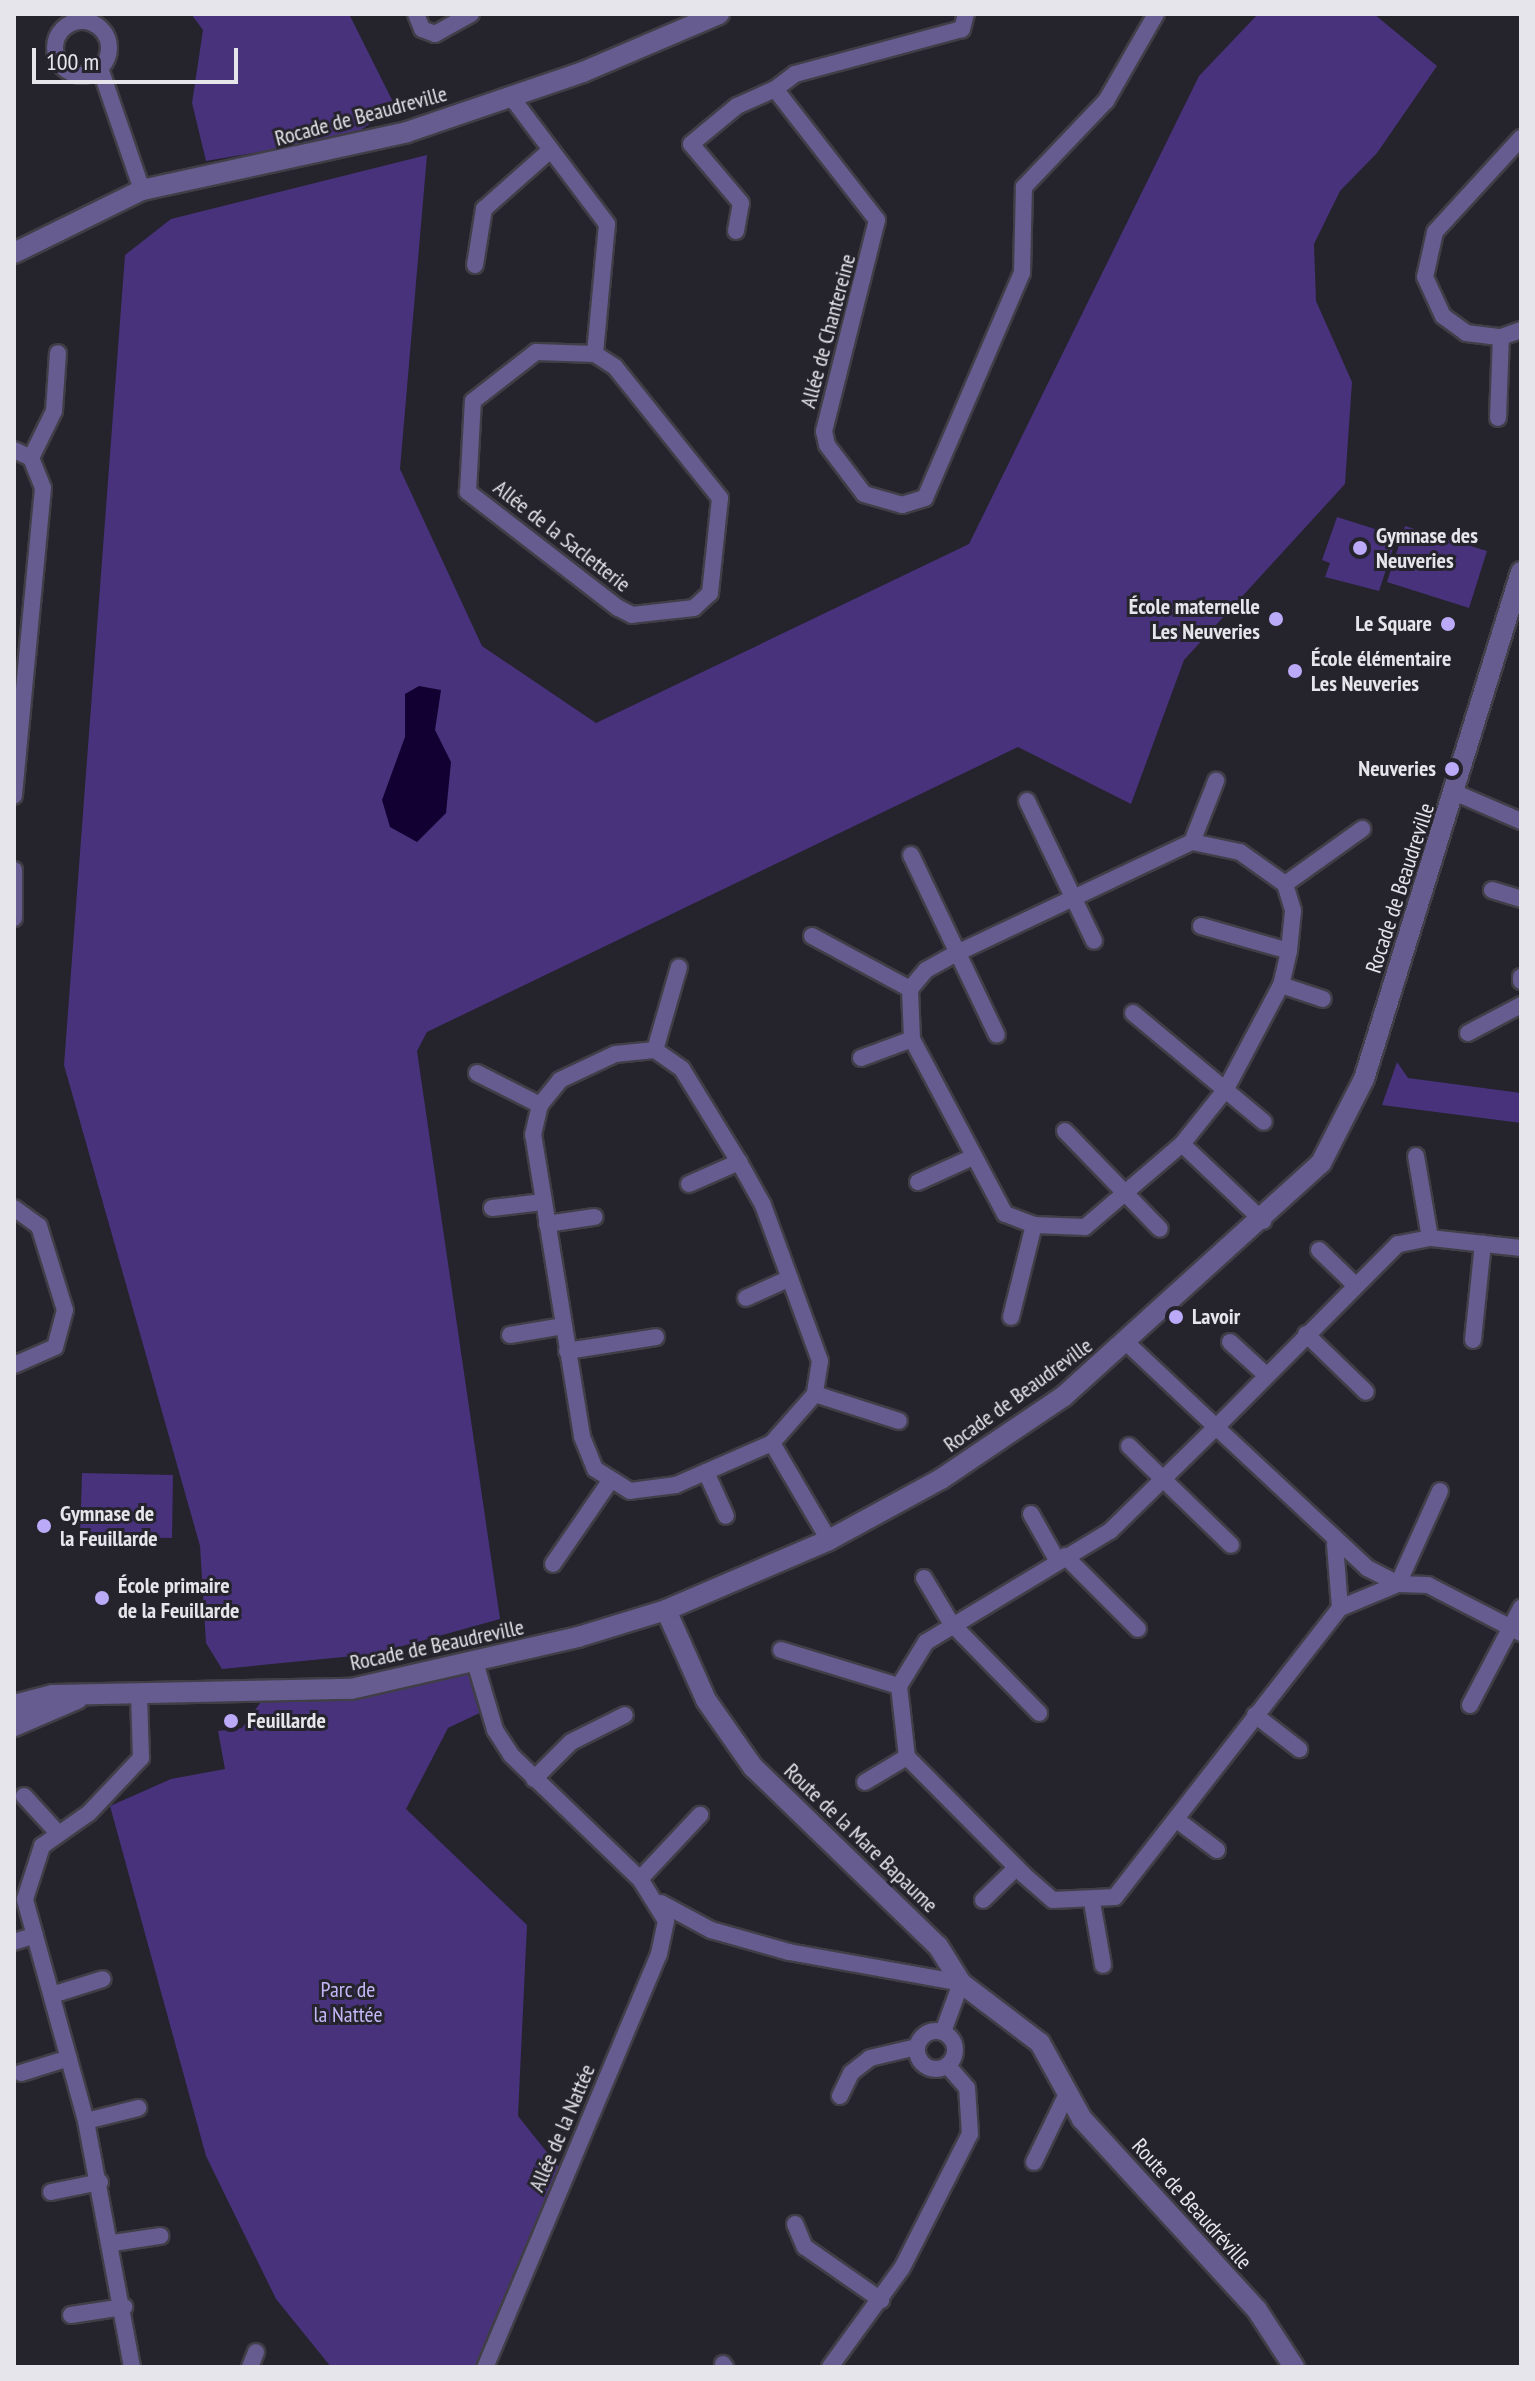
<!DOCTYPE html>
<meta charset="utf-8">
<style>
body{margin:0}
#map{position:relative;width:1535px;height:2381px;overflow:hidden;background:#25232b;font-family:"PT Sans Narrow",sans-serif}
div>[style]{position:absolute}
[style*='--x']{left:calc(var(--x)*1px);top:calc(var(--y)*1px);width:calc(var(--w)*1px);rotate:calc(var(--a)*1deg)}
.green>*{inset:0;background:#47327b}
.water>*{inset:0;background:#110031}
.roads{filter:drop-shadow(2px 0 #403e46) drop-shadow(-2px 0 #403e46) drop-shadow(0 2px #403e46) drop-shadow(0 -2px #403e46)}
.minor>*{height:16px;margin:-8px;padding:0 8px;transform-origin:8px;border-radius:8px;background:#665c8f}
.minor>.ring{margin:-8px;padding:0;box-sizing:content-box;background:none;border:16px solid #665c8f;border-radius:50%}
.tertiary>*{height:20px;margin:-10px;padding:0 10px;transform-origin:10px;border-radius:10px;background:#665c8f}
.dots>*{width:22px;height:22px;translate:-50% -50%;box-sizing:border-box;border:4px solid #25232b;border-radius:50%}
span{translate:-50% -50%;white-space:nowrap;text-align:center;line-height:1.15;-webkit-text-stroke:6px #25232b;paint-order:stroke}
.street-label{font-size:22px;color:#e6e5eb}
.poi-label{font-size:22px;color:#e6e5eb;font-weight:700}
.left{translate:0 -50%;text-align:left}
.right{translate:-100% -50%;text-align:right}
.park-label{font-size:22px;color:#c3b7f7}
.frame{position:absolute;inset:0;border:16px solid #e6e5eb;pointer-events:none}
.scale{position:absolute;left:32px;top:48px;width:206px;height:36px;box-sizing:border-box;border:4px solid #e6e5eb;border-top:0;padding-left:10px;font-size:24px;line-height:28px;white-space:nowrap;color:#e6e5eb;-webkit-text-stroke:6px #25232b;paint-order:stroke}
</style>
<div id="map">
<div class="green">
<div style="clip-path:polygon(191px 14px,349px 14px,395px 106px,352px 136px,206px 161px,192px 103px,203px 30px)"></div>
<div style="clip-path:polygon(1258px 14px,1374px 14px,1437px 66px,1377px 153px,1340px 191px,1314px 244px,1316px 301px,1352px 382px,1345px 484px,1184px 660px,1131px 804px,1018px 747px,427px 1032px,417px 1051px,500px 1619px,374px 1654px,222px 1669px,206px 1643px,200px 1546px,64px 1065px,125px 255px,171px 219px,427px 155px,400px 469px,482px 646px,596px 723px,969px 544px,1199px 76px)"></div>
<div style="clip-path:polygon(1337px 517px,1397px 536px,1379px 591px,1325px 577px,1330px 563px,1322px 560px)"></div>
<div style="clip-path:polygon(1405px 526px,1487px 551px,1469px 608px,1387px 582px)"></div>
<div style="clip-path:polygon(1397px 1062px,1408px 1078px,1521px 1093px,1521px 1123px,1382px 1105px)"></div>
<div style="clip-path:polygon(82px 1473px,173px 1475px,172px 1538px,80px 1537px)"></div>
<div style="clip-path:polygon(475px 1662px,488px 1709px,448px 1728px,406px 1809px,527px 1925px,518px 2116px,566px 2176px,485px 2367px,331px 2367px,276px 2299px,206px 2156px,110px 1806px,171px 1779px,225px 1769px,218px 1731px,242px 1728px,268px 1692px)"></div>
</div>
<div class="water">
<div style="clip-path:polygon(419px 686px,441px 690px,435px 730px,451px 762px,446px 813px,417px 842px,390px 827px,382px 800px,405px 737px,405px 694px)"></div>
</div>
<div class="roads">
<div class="minor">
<div style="--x:416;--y:14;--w:16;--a:68"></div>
<div style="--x:422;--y:29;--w:14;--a:21"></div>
<div style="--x:435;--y:34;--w:41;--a:-29.1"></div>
<div style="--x:966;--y:14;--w:16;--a:105"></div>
<div style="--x:962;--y:29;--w:173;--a:164.9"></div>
<div style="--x:795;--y:74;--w:25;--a:143"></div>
<div style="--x:775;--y:89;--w:166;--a:52.1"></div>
<div style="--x:877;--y:220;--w:218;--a:104.1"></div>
<div style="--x:824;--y:431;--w:14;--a:78"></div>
<div style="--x:827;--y:445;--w:61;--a:52.9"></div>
<div style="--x:864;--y:494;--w:40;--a:16"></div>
<div style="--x:902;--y:505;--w:24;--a:-17"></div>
<div style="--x:925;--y:498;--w:245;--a:-66.7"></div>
<div style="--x:1022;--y:273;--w:86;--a:-88.7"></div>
<div style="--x:1024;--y:187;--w:119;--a:-46.4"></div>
<div style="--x:1106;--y:101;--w:100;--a:-60.1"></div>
<div class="ring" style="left:55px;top:21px;width:38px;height:38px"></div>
<div style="--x:100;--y:68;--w:129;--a:71"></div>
<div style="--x:512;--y:98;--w:158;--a:53"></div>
<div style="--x:607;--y:224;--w:131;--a:95.3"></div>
<div style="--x:595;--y:354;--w:24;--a:33"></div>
<div style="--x:615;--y:367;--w:168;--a:51.3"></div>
<div style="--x:720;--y:498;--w:96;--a:96"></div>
<div style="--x:710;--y:593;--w:22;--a:137"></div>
<div style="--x:694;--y:608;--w:62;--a:173.6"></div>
<div style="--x:632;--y:615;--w:16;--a:-153"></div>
<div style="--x:618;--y:608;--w:190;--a:-142.3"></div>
<div style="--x:468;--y:492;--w:91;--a:-86.9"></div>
<div style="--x:473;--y:401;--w:80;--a:-37.9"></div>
<div style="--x:536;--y:352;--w:59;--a:1.9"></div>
<div style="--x:1521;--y:138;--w:127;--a:132.5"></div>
<div style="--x:1435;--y:232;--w:46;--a:102.5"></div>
<div style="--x:1425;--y:277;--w:43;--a:65.2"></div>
<div style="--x:1443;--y:316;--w:29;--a:36"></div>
<div style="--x:1466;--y:333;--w:35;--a:7"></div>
<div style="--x:1501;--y:337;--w:21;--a:-19"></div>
<div style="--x:736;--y:231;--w:28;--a:-80"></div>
<div style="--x:741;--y:203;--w:77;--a:-130.3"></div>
<div style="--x:691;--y:144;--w:60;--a:-39.6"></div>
<div style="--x:737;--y:106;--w:42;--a:-24.1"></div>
<div style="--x:475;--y:265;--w:57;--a:-80.9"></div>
<div style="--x:484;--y:209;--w:84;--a:-41.6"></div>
<div style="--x:1498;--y:418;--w:81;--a:-87.9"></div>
<div style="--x:14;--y:450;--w:19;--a:25"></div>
<div style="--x:31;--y:458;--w:32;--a:68"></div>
<div style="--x:43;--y:488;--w:309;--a:95.4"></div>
<div style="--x:31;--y:458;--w:52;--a:-63.9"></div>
<div style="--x:54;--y:411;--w:58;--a:-86.1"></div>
<div style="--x:1456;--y:793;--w:71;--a:23.3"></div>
<div style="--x:1027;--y:801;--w:155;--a:64.4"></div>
<div style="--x:1192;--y:842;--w:66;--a:-68.5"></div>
<div style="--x:911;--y:855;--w:199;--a:64.5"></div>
<div style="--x:14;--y:870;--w:48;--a:90"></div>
<div style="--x:1285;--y:884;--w:95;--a:-35.5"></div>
<div style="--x:1492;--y:890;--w:30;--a:17"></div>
<div style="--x:1201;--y:926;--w:91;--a:15.9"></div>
<div style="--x:812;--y:936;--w:111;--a:28.4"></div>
<div style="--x:1521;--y:977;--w:4;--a:90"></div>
<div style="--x:1281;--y:985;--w:44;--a:18.4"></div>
<div style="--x:1133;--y:1013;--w:170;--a:39.8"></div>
<div style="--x:1468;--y:1033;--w:60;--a:-27.8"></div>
<div style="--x:655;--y:1050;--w:86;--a:-73.9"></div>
<div style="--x:861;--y:1058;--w:54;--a:-20.4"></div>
<div style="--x:477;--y:1073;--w:71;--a:26.9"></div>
<div style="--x:1065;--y:1131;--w:136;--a:45.9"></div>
<div style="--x:1182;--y:1144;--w:128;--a:139.4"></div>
<div style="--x:1085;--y:1227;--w:51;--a:-177.8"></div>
<div style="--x:1034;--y:1225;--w:31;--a:-159"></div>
<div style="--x:1005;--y:1214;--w:198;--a:-118"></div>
<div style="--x:912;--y:1039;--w:50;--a:-92.3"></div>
<div style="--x:910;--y:989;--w:25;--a:-50"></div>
<div style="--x:926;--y:970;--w:35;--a:-29"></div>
<div style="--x:957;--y:953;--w:260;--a:-25.3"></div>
<div style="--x:1192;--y:842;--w:49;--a:11.8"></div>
<div style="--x:1240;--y:852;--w:55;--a:35.4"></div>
<div style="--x:1285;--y:884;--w:28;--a:73"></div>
<div style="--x:1293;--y:911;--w:40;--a:95.7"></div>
<div style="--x:1289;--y:951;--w:35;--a:103"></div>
<div style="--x:1281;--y:985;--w:118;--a:117.9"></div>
<div style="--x:1226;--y:1089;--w:70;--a:128.7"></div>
<div style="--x:1182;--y:1144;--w:112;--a:43.5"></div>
<div style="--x:1416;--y:1156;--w:83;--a:80.3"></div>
<div style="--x:918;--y:1182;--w:58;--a:-24.4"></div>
<div style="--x:689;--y:1184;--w:55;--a:-23.7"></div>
<div style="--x:14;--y:1208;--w:31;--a:36"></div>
<div style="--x:39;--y:1226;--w:88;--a:72.8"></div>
<div style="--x:65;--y:1310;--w:38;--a:105"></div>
<div style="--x:55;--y:1347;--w:45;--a:156.3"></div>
<div style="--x:492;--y:1208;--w:51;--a:-6.7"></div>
<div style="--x:547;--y:1224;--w:48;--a:-8.5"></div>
<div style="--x:1521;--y:1248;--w:92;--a:-173.7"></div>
<div style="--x:1430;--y:1238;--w:33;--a:169"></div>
<div style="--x:1398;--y:1244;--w:258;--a:134.8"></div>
<div style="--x:1216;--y:1427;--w:207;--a:43"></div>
<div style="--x:1367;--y:1568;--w:35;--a:27"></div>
<div style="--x:1398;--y:1584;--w:30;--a:2"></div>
<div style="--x:1428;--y:1585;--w:105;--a:27.3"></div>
<div style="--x:1319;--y:1250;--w:47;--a:44.1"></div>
<div style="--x:746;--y:1298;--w:48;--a:-24.4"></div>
<div style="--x:1011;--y:1317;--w:95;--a:-76"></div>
<div style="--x:1306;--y:1334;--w:83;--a:44"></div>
<div style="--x:510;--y:1335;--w:54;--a:-9.6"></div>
<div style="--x:1473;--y:1340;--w:97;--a:-84.1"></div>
<div style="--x:1230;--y:1342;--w:49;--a:42.5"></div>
<div style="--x:1128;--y:1344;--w:121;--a:43.3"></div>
<div style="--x:1216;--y:1427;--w:148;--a:135.5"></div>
<div style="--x:1110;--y:1531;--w:215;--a:148.9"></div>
<div style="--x:926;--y:1642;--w:52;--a:121.5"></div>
<div style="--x:899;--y:1686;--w:71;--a:83.6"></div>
<div style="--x:907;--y:1757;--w:166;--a:45.2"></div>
<div style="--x:1024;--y:1875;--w:38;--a:41"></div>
<div style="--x:1053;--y:1900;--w:62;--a:-2.8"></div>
<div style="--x:1115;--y:1897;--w:366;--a:-52.1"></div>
<div style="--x:1340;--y:1608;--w:64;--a:-94.5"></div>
<div style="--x:567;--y:1351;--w:90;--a:-8.9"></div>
<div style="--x:815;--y:1394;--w:88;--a:17.8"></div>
<div style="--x:772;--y:1443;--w:105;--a:156.4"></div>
<div style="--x:676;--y:1485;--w:46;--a:172.6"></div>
<div style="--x:630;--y:1491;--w:41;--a:-147.8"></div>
<div style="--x:595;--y:1469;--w:35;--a:-112"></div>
<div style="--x:582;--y:1436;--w:305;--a:-99.2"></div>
<div style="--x:533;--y:1135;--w:31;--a:-77"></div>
<div style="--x:540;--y:1105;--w:32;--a:-51"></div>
<div style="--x:560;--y:1080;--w:61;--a:-25.3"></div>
<div style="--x:615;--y:1054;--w:40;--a:-5.7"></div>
<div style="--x:655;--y:1050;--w:33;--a:35"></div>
<div style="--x:682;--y:1069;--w:109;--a:58.5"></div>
<div style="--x:739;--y:1162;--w:49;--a:60.8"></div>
<div style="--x:763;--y:1205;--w:166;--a:69.9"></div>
<div style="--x:820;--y:1361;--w:33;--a:99"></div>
<div style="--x:815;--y:1394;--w:65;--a:131.3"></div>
<div style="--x:772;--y:1443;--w:113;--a:59.6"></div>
<div style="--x:1129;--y:1446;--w:142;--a:44.1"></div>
<div style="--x:706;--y:1472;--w:48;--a:65.6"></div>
<div style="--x:1031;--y:1514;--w:53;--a:60.5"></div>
<div style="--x:1065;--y:1556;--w:103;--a:45"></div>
<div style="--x:553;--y:1564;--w:101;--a:-55.5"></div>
<div style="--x:924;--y:1578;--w:52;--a:59"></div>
<div style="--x:951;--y:1623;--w:126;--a:45.6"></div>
<div style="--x:1340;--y:1608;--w:63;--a:-22.5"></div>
<div style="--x:1398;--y:1584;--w:102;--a:-65.7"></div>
<div style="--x:781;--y:1650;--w:123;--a:17"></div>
<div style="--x:475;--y:1662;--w:71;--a:73.6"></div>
<div style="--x:495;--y:1730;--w:30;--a:57"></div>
<div style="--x:511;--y:1755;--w:179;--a:43.9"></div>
<div style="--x:640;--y:1879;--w:49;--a:58.2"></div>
<div style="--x:666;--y:1921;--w:34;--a:102"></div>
<div style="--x:659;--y:1954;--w:448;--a:112.8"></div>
<div style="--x:1470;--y:1705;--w:110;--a:-62.3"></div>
<div style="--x:1255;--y:1715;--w:56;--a:37.7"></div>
<div style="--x:534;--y:1779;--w:52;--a:-45"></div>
<div style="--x:571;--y:1742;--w:60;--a:-26.6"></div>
<div style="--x:865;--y:1782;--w:49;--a:-30.8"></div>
<div style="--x:24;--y:1796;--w:46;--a:47.6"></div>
<div style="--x:1177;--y:1820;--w:50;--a:36.9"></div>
<div style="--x:640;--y:1879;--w:88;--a:-46.8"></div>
<div style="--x:983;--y:1900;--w:47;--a:-44.1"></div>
<div style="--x:1092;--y:1902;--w:64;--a:80.1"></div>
<div style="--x:661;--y:1903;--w:57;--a:28.4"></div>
<div style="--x:711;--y:1930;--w:81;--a:15.8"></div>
<div style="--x:789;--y:1952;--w:175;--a:10.2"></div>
<div style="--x:961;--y:1983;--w:52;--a:110.2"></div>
<div style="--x:14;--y:1942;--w:22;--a:-18"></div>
<div style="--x:52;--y:1995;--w:53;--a:-17.4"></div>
<div class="ring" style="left:917px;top:2031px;width:22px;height:22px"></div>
<div style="--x:21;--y:2073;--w:50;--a:-17.4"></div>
<div style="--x:840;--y:2096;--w:25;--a:-64"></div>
<div style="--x:851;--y:2073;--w:24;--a:-38"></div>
<div style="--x:870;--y:2058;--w:48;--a:-13.2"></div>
<div style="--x:86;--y:2121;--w:54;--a:-14"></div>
<div style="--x:1034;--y:2162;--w:71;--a:-64.2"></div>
<div style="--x:51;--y:2192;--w:50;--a:-11.5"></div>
<div style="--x:795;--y:2224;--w:25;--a:67"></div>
<div style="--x:805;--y:2247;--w:93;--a:34.9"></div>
<div style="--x:113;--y:2243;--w:48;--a:-8.5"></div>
<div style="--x:71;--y:2315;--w:54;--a:-8.6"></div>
<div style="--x:723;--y:2364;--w:4;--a:56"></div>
<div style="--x:132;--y:2367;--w:250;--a:-100.6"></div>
<div style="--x:86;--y:2121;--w:230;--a:-105.4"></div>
<div style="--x:25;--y:1899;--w:56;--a:-72.2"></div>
<div style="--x:42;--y:1846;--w:57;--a:-35.1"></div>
<div style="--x:89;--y:1813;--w:76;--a:-46.6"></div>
<div style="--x:141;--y:1758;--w:62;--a:-91.8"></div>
<div style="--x:250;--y:2367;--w:16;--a:-68"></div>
<div style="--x:830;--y:2367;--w:122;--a:-54"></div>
<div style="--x:902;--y:2268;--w:150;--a:-63.1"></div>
<div style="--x:970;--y:2134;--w:46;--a:-93.7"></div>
<div style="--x:967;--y:2088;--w:30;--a:-131"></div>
</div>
<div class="tertiary">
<div style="--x:14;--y:253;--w:143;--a:-26.2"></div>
<div style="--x:142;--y:190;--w:271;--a:-12.3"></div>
<div style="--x:407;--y:132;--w:186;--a:-18.8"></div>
<div style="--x:583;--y:72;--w:148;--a:-23.1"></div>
<div style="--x:666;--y:1610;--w:98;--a:66"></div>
<div style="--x:706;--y:1700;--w:82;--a:55"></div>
<div style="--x:753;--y:1767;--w:257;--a:44.1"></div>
<div style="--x:938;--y:1946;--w:44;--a:58.1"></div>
<div style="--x:961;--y:1983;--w:99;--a:37.2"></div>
<div style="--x:1040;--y:2043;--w:87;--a:61.1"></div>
<div style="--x:1082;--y:2119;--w:259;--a:47.5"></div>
<div style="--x:1257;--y:2310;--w:68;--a:57"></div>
<div style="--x:14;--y:1705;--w:40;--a:-14.4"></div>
<div style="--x:53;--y:1695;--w:298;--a:-1.2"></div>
<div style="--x:351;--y:1689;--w:233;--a:-12.9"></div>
<div style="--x:578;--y:1637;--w:92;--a:-17.1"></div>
<div style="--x:666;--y:1610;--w:177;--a:-23.2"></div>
<div style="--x:829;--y:1540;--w:128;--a:-28.6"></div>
<div style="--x:941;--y:1479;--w:148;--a:-34"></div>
<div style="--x:1064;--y:1396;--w:347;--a:-42.2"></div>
<div style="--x:1321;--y:1163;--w:94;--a:-62.9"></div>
<div style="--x:1364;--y:1079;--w:531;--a:-72.79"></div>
<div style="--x:14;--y:1726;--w:69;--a:-23.2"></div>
</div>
</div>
<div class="dots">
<div style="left:1360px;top:548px;background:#baaaf7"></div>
<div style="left:1276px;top:619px;background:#baaaf7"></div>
<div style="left:1448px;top:624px;background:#baaaf7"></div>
<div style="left:1295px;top:671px;background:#baaaf7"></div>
<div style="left:1452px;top:769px;background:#baaaf7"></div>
<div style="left:1176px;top:1317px;background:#baaaf7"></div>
<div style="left:44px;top:1526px;background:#baaaf7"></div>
<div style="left:102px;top:1598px;background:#baaaf7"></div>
<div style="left:231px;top:1721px;background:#baaaf7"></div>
</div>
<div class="street-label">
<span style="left:361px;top:116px;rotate:-15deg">Rocade de Beaudreville</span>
<span style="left:828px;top:331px;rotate:-75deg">Allée de Chantereine</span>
<span style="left:562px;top:536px;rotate:38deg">Allée de la Sacletterie</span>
<span style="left:1400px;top:888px;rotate:-72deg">Rocade de Beaudreville</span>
<span style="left:1018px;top:1395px;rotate:-36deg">Rocade de Beaudreville</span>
<span style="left:437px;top:1645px;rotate:-12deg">Rocade de Beaudreville</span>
<span style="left:861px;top:1838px;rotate:44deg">Route de la Mare Bapaume</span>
<span style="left:562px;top:2128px;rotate:-67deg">Allée de la Nattée</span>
<span style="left:1192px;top:2204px;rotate:48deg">Route de Beaudréville</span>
</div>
<div class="poi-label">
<span class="left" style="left:1376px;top:548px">Gymnase des<br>Neuveries</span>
<span class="right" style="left:1260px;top:619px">École maternelle<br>Les Neuveries</span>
<span class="right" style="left:1432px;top:624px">Le Square</span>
<span class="left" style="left:1311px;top:671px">École élémentaire<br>Les Neuveries</span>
<span class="right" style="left:1436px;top:769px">Neuveries</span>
<span class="left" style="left:1192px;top:1317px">Lavoir</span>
<span class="left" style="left:60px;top:1526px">Gymnase de<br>la Feuillarde</span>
<span class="left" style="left:118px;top:1598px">École primaire<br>de la Feuillarde</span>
<span class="left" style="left:247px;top:1721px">Feuillarde</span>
</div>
<div class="park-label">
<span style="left:348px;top:2002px">Parc de<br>la Nattée</span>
</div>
<div class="frame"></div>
<div class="scale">100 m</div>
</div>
